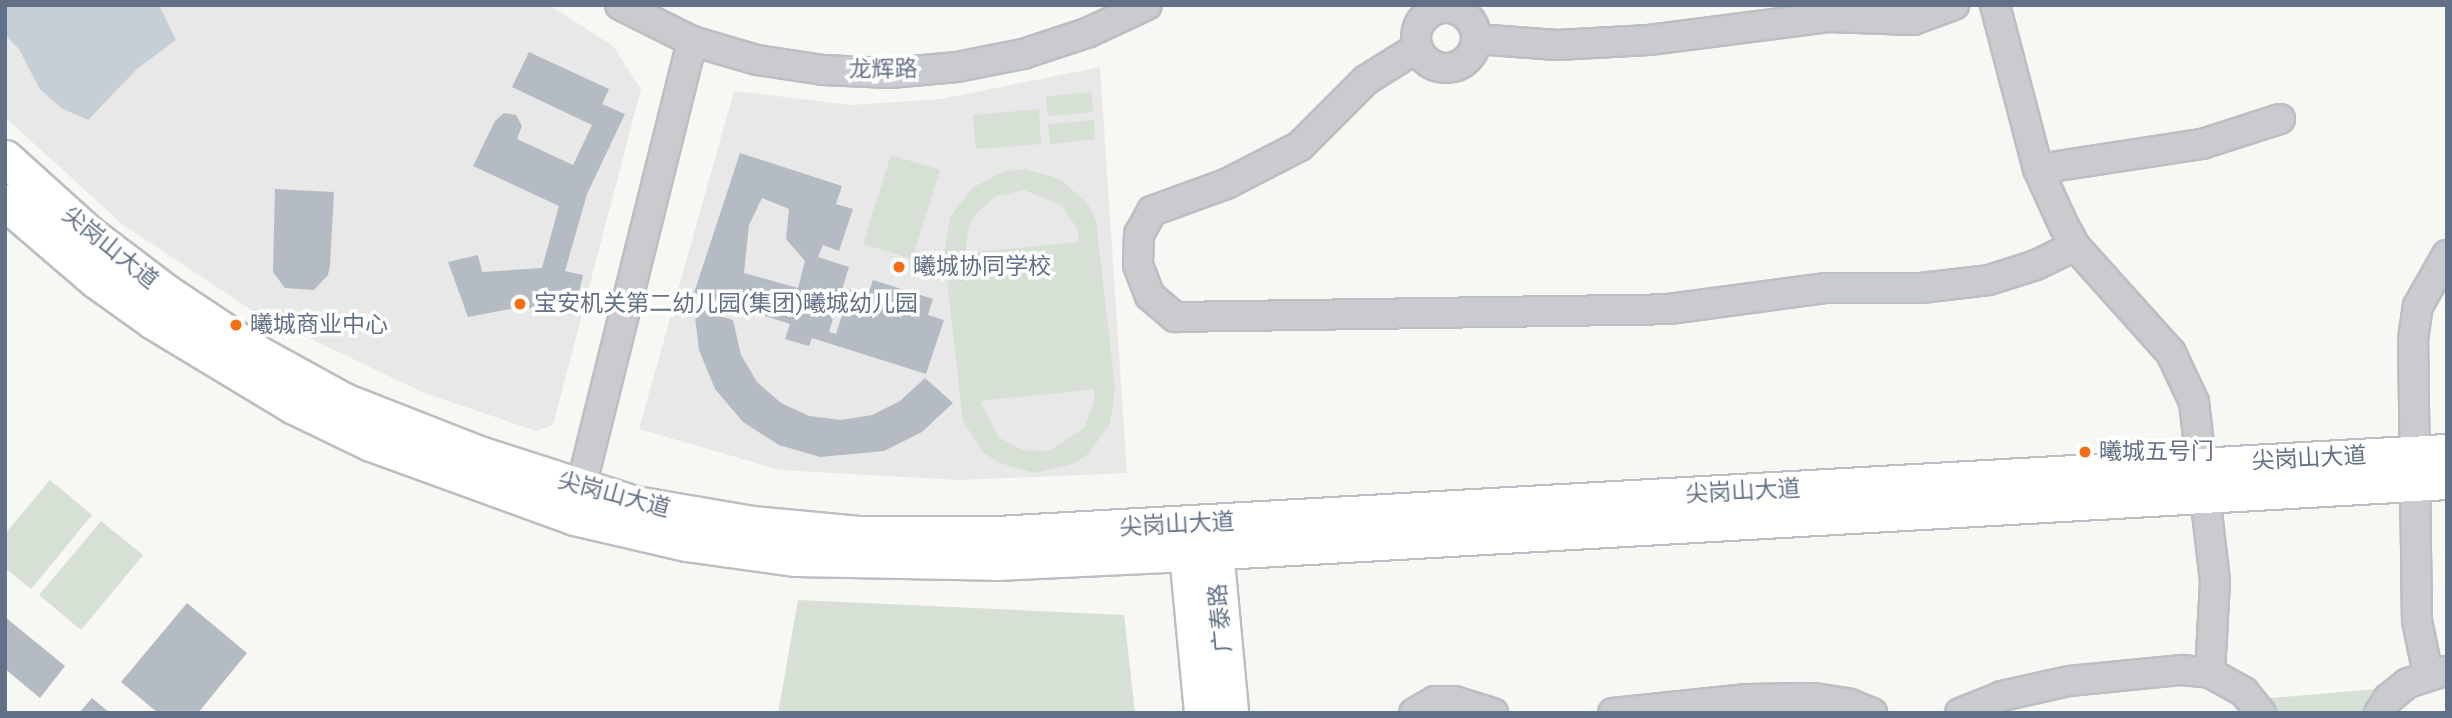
<!DOCTYPE html>
<meta charset="utf-8">
<style>
body{margin:0}
#map{position:relative;width:2452px;height:718px;overflow:hidden;background:#f7f7f3;font-family:"Work Sans","Noto Sans SC",sans-serif}
div>[style]{position:absolute}
[style*='--x']{left:calc(var(--x)*1px);top:calc(var(--y)*1px);width:calc(var(--w)*1px);rotate:calc(var(--a)*1deg)}
.built>*{inset:0;background:#e7e8e7}
.green>*{inset:0;background:#d7e0d4}
.water>*{inset:0;background:#c7cfd6}
.building>*{inset:0;background:#b5bbc2}
.roads{filter:drop-shadow(2px 0 #bbbec2) drop-shadow(-2px 0 #bbbec2) drop-shadow(0 2px #bbbec2) drop-shadow(0 -2px #bbbec2)}
.minor>*{height:28px;margin:-14px;padding:0 14px;transform-origin:14px;border-radius:14px;background:#c9cbcf}
.minor>.ring{margin:-14px;padding:0;box-sizing:content-box;background:none;border:28px solid #c9cbcf;border-radius:50%}
.major>*{height:35px;margin:-17.5px;padding:0 17.5px;transform-origin:17.5px;border-radius:17.5px;background:#fff}
.dots>*{width:19px;height:19px;translate:-50% -50%;box-sizing:border-box;border:4px solid #fff;border-radius:50%}
span{translate:-50% -50%;white-space:nowrap;text-align:center;line-height:1.15;-webkit-text-stroke:7px #fff;paint-order:stroke}
.street-label{font-size:23px;color:#637188}
.poi-label{font-size:23px;color:#637188}
.left{translate:0 -50%;text-align:left}
.frame{position:absolute;inset:0;border:7px solid #637188;pointer-events:none}
</style>
<div id="map">
<div class="built">
<div style="clip-path:polygon(5px 5px,549px 5px,613px 46px,641px 89px,553px 425px,536px 431px,422px 392px,253px 311px,122px 224px,5px 117px)"></div>
<div style="clip-path:polygon(1100px 67px,1127px 473px,960px 480px,780px 470px,639px 429px,734px 91px,851px 105px,942px 99px)"></div>
</div>
<div class="green">
<div style="clip-path:polygon(1091px 92px,1093px 112px,1048px 116px,1046px 97px)"></div>
<div style="clip-path:polygon(1039px 109px,1041px 144px,976px 149px,973px 115px)"></div>
<div style="clip-path:polygon(1094px 120px,1095px 139px,1050px 144px,1048px 124px)"></div>
<div style="clip-path:polygon(891px 155px,940px 170px,912px 259px,863px 244px)"></div>
<div style="clip-path:polygon(evenodd,1024px 169px,1060px 179px,1088px 204px,1096px 221px,1115px 388px,1110px 424px,1088px 454px,1072px 464px,1035px 473px,999px 463px,983px 452px,963px 421px,944px 254px,950px 218px,972px 188px,1005px 171px,1024px 169px,1024px 190px,1061px 205px,1077px 228px,1079px 242px,965px 253px,969px 226px,976px 214px,996px 196px,1024px 190px,1024px 169px,1094px 389px,1094px 403px,1084px 428px,1049px 451px,1022px 450px,998px 437px,980px 401px,1094px 389px)"></div>
<div style="clip-path:polygon(50px 480px,92px 515px,31px 589px,5px 568px,5px 534px)"></div>
<div style="clip-path:polygon(101px 521px,143px 555px,81px 630px,39px 595px)"></div>
<div style="clip-path:polygon(798px 600px,1124px 615px,1135px 713px,778px 713px)"></div>
<div style="clip-path:polygon(2378px 689px,2366px 713px,2278px 713px,2270px 698px)"></div>
</div>
<div class="water">
<div style="clip-path:polygon(5px 5px,159px 5px,176px 40px,138px 68px,88px 120px,61px 108px,39px 88px,19px 49px,5px 35px)"></div>
</div>
<div class="building">
<div style="clip-path:polygon(529px 52px,609px 89px,602px 104px,625px 114px,587px 194px,565px 271px,583px 275px,574px 313px,521px 307px,468px 317px,448px 262px,478px 255px,482px 272px,542px 268px,559px 206px,473px 166px,495px 121px,504px 113px,516px 115px,522px 126px,517px 139px,573px 165px,592px 125px,512px 87px)"></div>
<div style="clip-path:polygon(evenodd,740px 153px,842px 186px,836px 204px,853px 209px,839px 251px,823px 245px,818px 257px,849px 267px,829px 332px,836px 334px,850px 290px,868px 295px,873px 280px,933px 299px,928px 315px,944px 320px,926px 374px,812px 338px,809px 346px,785px 339px,790px 324px,694px 293px,740px 153px,762px 198px,789px 209px,786px 239px,805px 261px,798px 288px,744px 273px,749px 225px,762px 198px)"></div>
<div style="clip-path:polygon(275px 189px,334px 192px,330px 265px,328px 275px,314px 290px,285px 288px,273px 272px)"></div>
<div style="clip-path:polygon(694px 308px,733px 320px,741px 355px,757px 382px,781px 403px,809px 416px,841px 420px,872px 415px,900px 401px,925px 378px,953px 403px,922px 432px,884px 451px,820px 457px,779px 445px,743px 422px,715px 389px,699px 350px)"></div>
<div style="clip-path:polygon(187px 603px,247px 653px,198px 713px,158px 713px,121px 682px)"></div>
<div style="clip-path:polygon(5px 617px,65px 666px,40px 698px,5px 669px)"></div>
<div style="clip-path:polygon(92px 698px,110px 713px,79px 713px)"></div>
</div>
<div class="roads">
<div class="minor">
<div style="--x:620;--y:5;--w:80;--a:26.6"></div>
<div style="--x:692;--y:41;--w:68;--a:16.3"></div>
<div style="--x:757;--y:60;--w:67;--a:8.6"></div>
<div style="--x:823;--y:70;--w:67;--a:2.6"></div>
<div style="--x:890;--y:73;--w:67;--a:-5.1"></div>
<div style="--x:957;--y:67;--w:67;--a:-11.1"></div>
<div style="--x:1023;--y:54;--w:67;--a:-18.2"></div>
<div style="--x:1087;--y:33;--w:66;--a:-25"></div>
<div style="--x:1995;--y:5;--w:170;--a:75.3"></div>
<div style="--x:2038;--y:169;--w:63;--a:65.5"></div>
<div style="--x:2064;--y:226;--w:23;--a:61"></div>
<div style="--x:2075;--y:246;--w:144;--a:48.1"></div>
<div style="--x:2171;--y:353;--w:54;--a:64.9"></div>
<div style="--x:2194;--y:402;--w:180;--a:83.3"></div>
<div style="--x:2215;--y:581;--w:92;--a:93.1"></div>
<div class="ring" style="left:1416px;top:8px;width:32px;height:32px"></div>
<div style="--x:1476;--y:39;--w:81;--a:4.2"></div>
<div style="--x:1557;--y:45;--w:92;--a:-3.1"></div>
<div style="--x:1649;--y:40;--w:181;--a:-7.3"></div>
<div style="--x:1829;--y:17;--w:84;--a:2"></div>
<div style="--x:1913;--y:20;--w:44;--a:-20.1"></div>
<div style="--x:1417;--y:48;--w:60;--a:147.9"></div>
<div style="--x:1366;--y:80;--w:93;--a:135"></div>
<div style="--x:1300;--y:146;--w:83;--a:152.8"></div>
<div style="--x:1226;--y:184;--w:79;--a:160"></div>
<div style="--x:1152;--y:211;--w:26;--a:119"></div>
<div style="--x:1139;--y:234;--w:31;--a:92"></div>
<div style="--x:1138;--y:265;--w:33;--a:69"></div>
<div style="--x:1150;--y:296;--w:33;--a:40"></div>
<div style="--x:1175;--y:317;--w:494;--a:-0.9"></div>
<div style="--x:1669;--y:309;--w:159;--a:-7.6"></div>
<div style="--x:1827;--y:288;--w:94;--a:0"></div>
<div style="--x:1921;--y:288;--w:68;--a:-6.7"></div>
<div style="--x:1989;--y:280;--w:49;--a:-17.7"></div>
<div style="--x:2036;--y:265;--w:43;--a:-26"></div>
<div style="--x:2038;--y:169;--w:166;--a:-8.7"></div>
<div style="--x:2202;--y:144;--w:82;--a:-17.8"></div>
<div style="--x:576;--y:507;--w:480;--a:-76"></div>
<div style="--x:2428;--y:674;--w:54;--a:-101.7"></div>
<div style="--x:2417;--y:621;--w:281;--a:-90.8"></div>
<div style="--x:2413;--y:340;--w:34;--a:-82"></div>
<div style="--x:2418;--y:306;--w:59;--a:-60.4"></div>
<div style="--x:1414;--y:713;--w:24;--a:-30"></div>
<div style="--x:1435;--y:701;--w:19;--a:0"></div>
<div style="--x:1454;--y:701;--w:41;--a:17.1"></div>
<div style="--x:1613;--y:713;--w:135;--a:-6"></div>
<div style="--x:1747;--y:699;--w:67;--a:-0.9"></div>
<div style="--x:1814;--y:698;--w:36;--a:9"></div>
<div style="--x:1850;--y:704;--w:24;--a:22"></div>
<div style="--x:1960;--y:713;--w:45;--a:-22"></div>
<div style="--x:2002;--y:696;--w:69;--a:-12.6"></div>
<div style="--x:2069;--y:681;--w:114;--a:-5.6"></div>
<div style="--x:2182;--y:670;--w:28;--a:6"></div>
<div style="--x:2210;--y:673;--w:39;--a:29"></div>
<div style="--x:2244;--y:692;--w:27;--a:51"></div>
<div style="--x:2379;--y:713;--w:17;--a:-57"></div>
<div style="--x:2388;--y:699;--w:26;--a:-39"></div>
<div style="--x:2408;--y:683;--w:39;--a:-18"></div>
</div>
<div class="major">
<div style="--x:5;--y:158;--w:113;--a:42.1"></div>
<div style="--x:89;--y:234;--w:98;--a:37.1"></div>
<div style="--x:167;--y:293;--w:108;--a:33.7"></div>
<div style="--x:257;--y:353;--w:99;--a:28.9"></div>
<div style="--x:344;--y:401;--w:148;--a:21.4"></div>
<div style="--x:482;--y:455;--w:161;--a:17.8"></div>
<div style="--x:635;--y:504;--w:119;--a:9.7"></div>
<div style="--x:752;--y:524;--w:107;--a:5.3"></div>
<div style="--x:859;--y:534;--w:138;--a:0"></div>
<div style="--x:997;--y:534;--w:1452;--a:-3.24"></div>
<div style="--x:5;--y:202;--w:120;--a:40.6"></div>
<div style="--x:96;--y:280;--w:70;--a:35.7"></div>
<div style="--x:153;--y:321;--w:165;--a:31.1"></div>
<div style="--x:294;--y:406;--w:85;--a:25.7"></div>
<div style="--x:371;--y:443;--w:216;--a:20"></div>
<div style="--x:574;--y:517;--w:115;--a:13.1"></div>
<div style="--x:686;--y:543;--w:111;--a:7.8"></div>
<div style="--x:796;--y:558;--w:200;--a:1.1"></div>
<div style="--x:996;--y:562;--w:191;--a:-2.7"></div>
<div style="--x:1187;--y:553;--w:1262;--a:-3.27"></div>
<div style="--x:1213;--y:528;--w:186;--a:84.7"></div>
<div style="--x:1185;--y:532;--w:182;--a:84.6"></div>
</div>
</div>
<div class="dots">
<div style="left:899px;top:267px;background:#f56e16"></div>
<div style="left:520px;top:304px;background:#f56e16"></div>
<div style="left:236px;top:325px;background:#f56e16"></div>
<div style="left:2085px;top:452px;background:#f56e16"></div>
</div>
<div class="street-label">
<span style="left:883px;top:70px;rotate:-1deg">龙辉路</span>
<span style="left:110px;top:248px;rotate:39deg">尖岗山大道</span>
<span style="left:2309px;top:459px;rotate:-3deg">尖岗山大道</span>
<span style="left:1743px;top:492px;rotate:-3deg">尖岗山大道</span>
<span style="left:614px;top:495px;rotate:15deg">尖岗山大道</span>
<span style="left:1177px;top:525px;rotate:-3deg">尖岗山大道</span>
<span style="left:1221px;top:618px;rotate:-95deg">广泰路</span>
</div>
<div class="poi-label">
<span class="left" style="left:913px;top:267px">曦城协同学校</span>
<span class="left" style="left:534px;top:304px">宝安机关第二幼儿园(集团)曦城幼儿园</span>
<span class="left" style="left:250px;top:325px">曦城商业中心</span>
<span class="left" style="left:2099px;top:452px">曦城五号门</span>
</div>
<div class="frame"></div>
</div>
